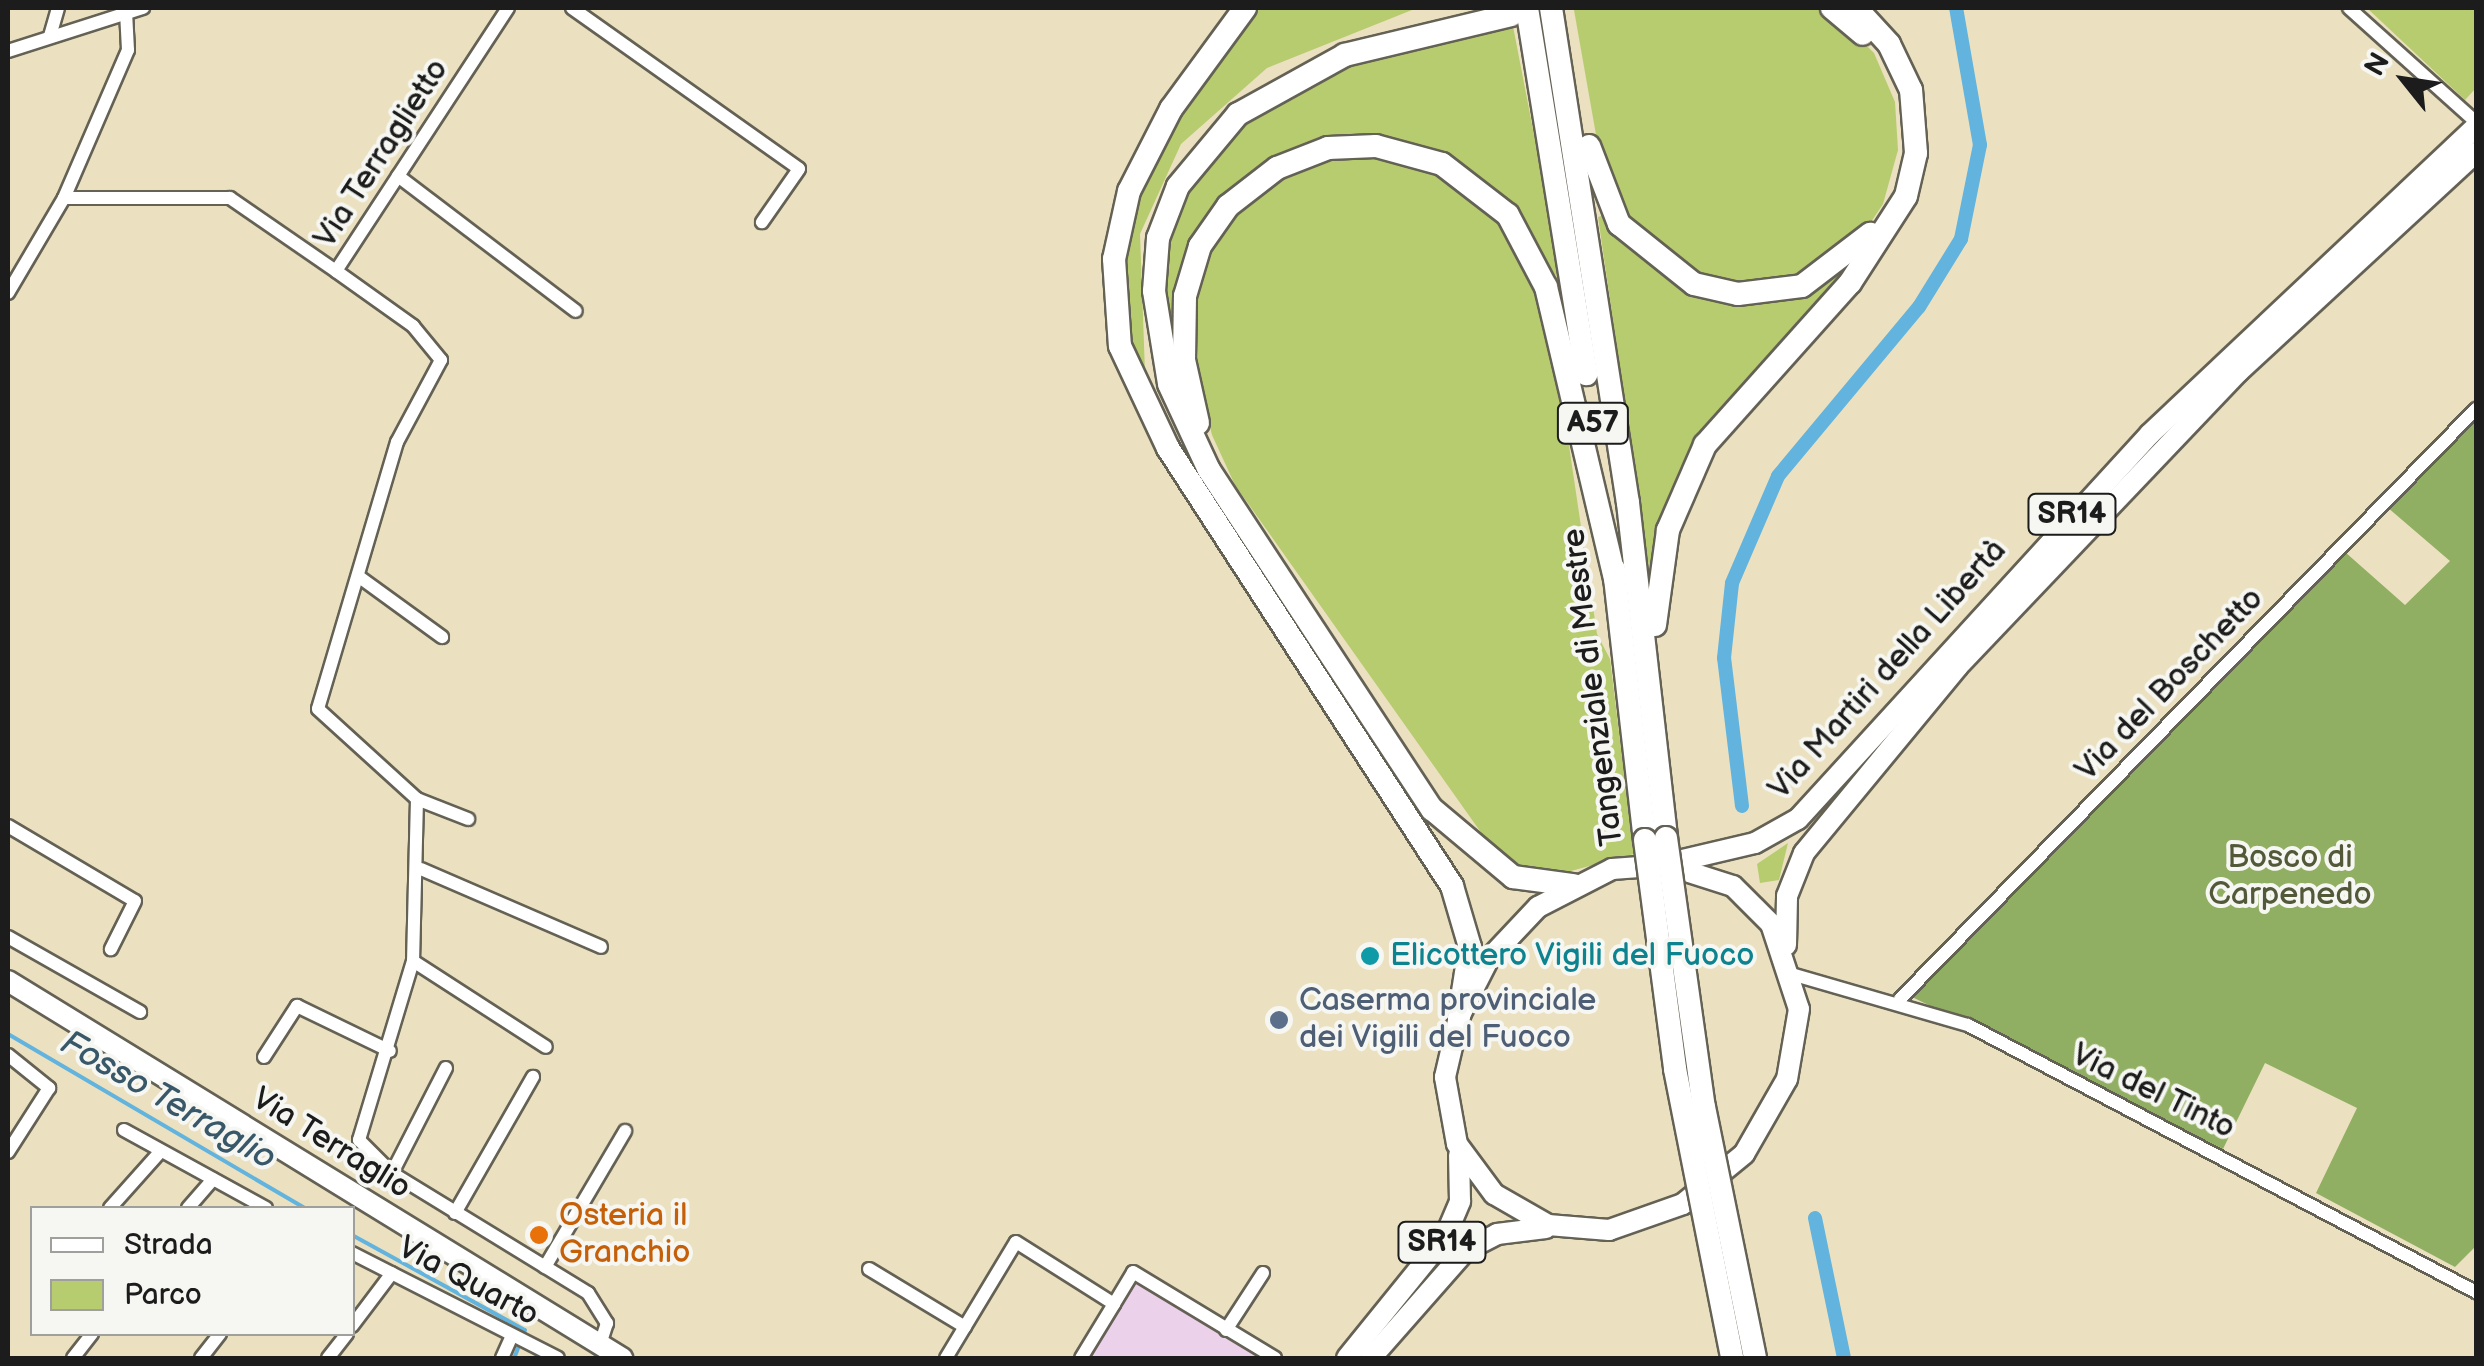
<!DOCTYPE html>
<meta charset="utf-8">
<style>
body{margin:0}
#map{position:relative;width:2484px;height:1366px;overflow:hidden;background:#ebe1c0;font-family:"Balsamiq Sans",sans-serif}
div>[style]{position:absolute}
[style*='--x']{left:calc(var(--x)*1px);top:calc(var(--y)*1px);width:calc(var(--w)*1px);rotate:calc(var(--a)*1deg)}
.built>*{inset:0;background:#ecd1ea}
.green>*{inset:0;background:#b7cb6f}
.forest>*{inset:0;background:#91af62}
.stream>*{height:4px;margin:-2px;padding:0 2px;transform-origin:2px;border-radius:2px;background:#62b3dd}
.canal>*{height:14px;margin:-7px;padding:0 7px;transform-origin:7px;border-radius:7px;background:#62b3dd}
.roads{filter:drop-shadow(2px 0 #646155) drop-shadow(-2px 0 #646155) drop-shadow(0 2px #646155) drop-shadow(0 -2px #646155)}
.minor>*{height:12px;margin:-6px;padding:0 6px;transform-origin:6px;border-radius:6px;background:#fff}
.primary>*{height:20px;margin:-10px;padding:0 10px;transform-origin:10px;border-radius:10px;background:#fff}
.motorway>*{height:22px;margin:-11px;padding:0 11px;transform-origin:11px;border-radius:11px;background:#fff}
.bridges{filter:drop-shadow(2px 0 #646155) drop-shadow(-2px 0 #646155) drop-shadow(0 2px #646155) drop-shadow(0 -2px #646155)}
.motorway-bridge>*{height:22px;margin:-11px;padding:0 11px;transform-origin:11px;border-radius:11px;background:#fff}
.dots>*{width:28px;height:28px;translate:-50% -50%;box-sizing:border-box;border:5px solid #f6f6f2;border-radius:50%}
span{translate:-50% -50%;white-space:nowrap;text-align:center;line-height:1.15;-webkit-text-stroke:8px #f6f6f2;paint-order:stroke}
.shield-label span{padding:2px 8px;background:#f6f6f2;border:2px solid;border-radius:8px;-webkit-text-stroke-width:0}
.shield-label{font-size:30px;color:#1c1c1c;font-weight:700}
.street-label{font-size:32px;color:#1c1c1c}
.park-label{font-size:32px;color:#525939}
.culture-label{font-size:32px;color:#0d838f}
.left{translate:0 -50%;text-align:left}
.service-label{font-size:32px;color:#4e5e75}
.food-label{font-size:32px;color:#c56008}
.water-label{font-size:35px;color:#385869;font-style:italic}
.frame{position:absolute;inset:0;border:10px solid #1c1c1c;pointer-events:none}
.legend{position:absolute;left:30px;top:1206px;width:325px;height:130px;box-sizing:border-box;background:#f6f6f2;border:2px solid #9f9f9c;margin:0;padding:12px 18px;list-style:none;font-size:30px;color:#1c1c1c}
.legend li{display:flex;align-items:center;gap:20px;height:50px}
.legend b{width:50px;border:2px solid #9f9f9c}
.north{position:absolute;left:2354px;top:30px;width:100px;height:100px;-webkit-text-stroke:8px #f6f6f2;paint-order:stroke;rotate:300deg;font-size:28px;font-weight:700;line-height:40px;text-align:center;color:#1c1c1c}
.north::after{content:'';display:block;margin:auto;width:35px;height:45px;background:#1c1c1c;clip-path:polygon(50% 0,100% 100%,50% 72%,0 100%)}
</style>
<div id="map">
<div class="built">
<div style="clip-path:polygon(1138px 1278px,1264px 1358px,1089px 1358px)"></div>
</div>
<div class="green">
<div style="clip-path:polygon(1252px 8px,1417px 8px,1267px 68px,1181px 144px,1140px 234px,1145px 372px,1129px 345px,1124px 243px,1152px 153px)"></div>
<div style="clip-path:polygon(1828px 8px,1874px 53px,1895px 102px,1898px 150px,1883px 204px,1863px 234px,1807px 273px,1755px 285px,1707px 279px,1638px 235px,1604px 180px,1574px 10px)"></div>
<div style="clip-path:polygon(1849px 8px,1856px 11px,1886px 45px,1906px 86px,1912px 112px,1913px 140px,1910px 166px,1901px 198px,1886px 228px,1860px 265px,1700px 445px,1649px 568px,1598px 217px,1608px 214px,1660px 271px,1721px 295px,1794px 291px,1849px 263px,1894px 209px,1911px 140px,1895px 64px)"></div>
<div style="clip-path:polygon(2367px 8px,2476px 8px,2476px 88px,2465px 100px)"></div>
<div style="clip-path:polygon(1512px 21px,1563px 285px,1486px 183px,1450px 157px,1394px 139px,1269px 162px,1238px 184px,1221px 204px,1177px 351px,1165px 321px,1167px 245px,1178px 203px,1224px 137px,1309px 77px)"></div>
<div style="clip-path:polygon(1351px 148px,1473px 185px,1528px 257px,1557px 365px,1597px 634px,1610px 659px,1634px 854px,1556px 875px,1520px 867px,1492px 848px,1235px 485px,1212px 435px,1187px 340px,1201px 256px,1260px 181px)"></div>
<div style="clip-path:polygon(1788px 843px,1779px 880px,1760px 883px,1757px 864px)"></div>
</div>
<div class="forest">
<div style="clip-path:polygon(2476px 415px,2476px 1246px,2455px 1267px,2316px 1193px,2357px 1108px,2265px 1063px,2223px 1149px,1910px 996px,2345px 552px,2405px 605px,2450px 561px,2387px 507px)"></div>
</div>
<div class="stream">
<div style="--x:8;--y:1034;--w:343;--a:30.4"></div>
<div style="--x:352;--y:1235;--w:197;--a:28.8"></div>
<div style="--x:525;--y:1330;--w:30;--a:111"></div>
</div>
<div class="canal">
<div style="--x:1742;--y:806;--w:149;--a:-96.9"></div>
<div style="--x:1724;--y:658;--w:75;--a:-83.9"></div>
<div style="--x:1732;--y:583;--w:116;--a:-66.7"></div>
<div style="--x:1778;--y:476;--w:220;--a:-50.2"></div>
<div style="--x:1919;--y:307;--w:80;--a:-58.3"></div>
<div style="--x:1961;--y:239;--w:96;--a:-78.6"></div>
<div style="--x:1980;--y:145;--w:139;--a:-99.9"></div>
<div style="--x:1815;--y:1218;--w:143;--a:78.3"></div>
</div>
<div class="roads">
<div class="minor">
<div style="--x:508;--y:8;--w:314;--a:123.2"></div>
<div style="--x:336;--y:271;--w:95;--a:35.5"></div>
<div style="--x:413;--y:326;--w:44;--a:50.5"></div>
<div style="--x:441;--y:360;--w:93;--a:118.2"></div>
<div style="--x:397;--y:442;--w:278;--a:106.5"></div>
<div style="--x:318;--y:709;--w:134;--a:42.3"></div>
<div style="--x:417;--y:799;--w:162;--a:91.4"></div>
<div style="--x:413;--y:961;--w:187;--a:106.8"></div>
<div style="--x:359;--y:1140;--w:47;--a:45"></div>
<div style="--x:392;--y:1173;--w:230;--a:31.5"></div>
<div style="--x:588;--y:1293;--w:36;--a:58"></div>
<div style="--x:607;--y:1323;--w:22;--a:108"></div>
<div style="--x:572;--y:8;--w:278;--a:35.3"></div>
<div style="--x:799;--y:169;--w:65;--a:124.9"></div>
<div style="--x:2349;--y:8;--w:171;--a:41.9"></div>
<div style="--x:50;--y:36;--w:29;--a:-74"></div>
<div style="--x:8;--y:51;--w:142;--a:-17.7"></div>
<div style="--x:398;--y:176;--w:223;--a:37.2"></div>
<div style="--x:64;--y:198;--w:161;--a:-66.6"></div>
<div style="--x:128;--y:50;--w:37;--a:-93"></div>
<div style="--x:8;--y:293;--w:110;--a:-59.5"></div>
<div style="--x:64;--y:198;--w:166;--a:0"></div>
<div style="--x:230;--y:198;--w:129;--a:34.6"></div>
<div style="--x:358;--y:576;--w:104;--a:36"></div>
<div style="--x:417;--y:799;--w:55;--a:21.4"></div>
<div style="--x:8;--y:826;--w:147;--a:30.6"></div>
<div style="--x:135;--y:901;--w:54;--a:116.6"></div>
<div style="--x:421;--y:869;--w:196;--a:23.4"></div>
<div style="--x:8;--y:937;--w:152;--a:29.6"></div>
<div style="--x:413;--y:961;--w:158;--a:32.9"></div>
<div style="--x:1791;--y:974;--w:184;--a:16.1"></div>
<div style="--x:1968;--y:1025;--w:574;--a:27.73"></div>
<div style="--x:1900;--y:999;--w:825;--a:-45.69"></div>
<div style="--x:8;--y:1055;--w:53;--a:38.8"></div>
<div style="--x:49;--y:1088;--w:76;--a:122.6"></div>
<div style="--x:264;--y:1057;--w:61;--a:-57.1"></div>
<div style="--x:297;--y:1006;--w:103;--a:25.8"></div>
<div style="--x:124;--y:1130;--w:162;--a:28.8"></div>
<div style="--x:392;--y:1173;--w:118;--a:-62.8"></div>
<div style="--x:110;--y:1208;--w:76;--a:-48.2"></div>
<div style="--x:188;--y:1208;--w:38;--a:-49"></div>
<div style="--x:455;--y:1213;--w:157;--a:-60.2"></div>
<div style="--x:352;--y:1253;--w:231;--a:27"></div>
<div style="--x:545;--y:1267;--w:158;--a:-59.5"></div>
<div style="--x:869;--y:1269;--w:112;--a:31.1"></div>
<div style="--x:1114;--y:1304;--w:37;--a:-59"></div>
<div style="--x:1133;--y:1272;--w:166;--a:31.2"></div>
<div style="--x:352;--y:1326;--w:66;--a:-53"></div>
<div style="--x:1226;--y:1330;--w:68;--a:-57"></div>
<div style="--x:73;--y:1358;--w:31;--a:-52"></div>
<div style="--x:201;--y:1358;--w:31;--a:-52"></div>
<div style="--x:328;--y:1358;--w:31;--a:-52"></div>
<div style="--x:502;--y:1358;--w:22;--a:-66"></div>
<div style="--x:946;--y:1358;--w:135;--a:-58.9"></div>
<div style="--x:1016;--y:1242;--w:116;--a:32.3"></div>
<div style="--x:1114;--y:1304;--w:63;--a:121.4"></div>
</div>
<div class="primary">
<div style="--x:1674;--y:862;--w:83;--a:-13.2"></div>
<div style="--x:1755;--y:843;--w:49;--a:-29.2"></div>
<div style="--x:1798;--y:819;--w:522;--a:-47.56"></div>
<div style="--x:2150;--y:434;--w:448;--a:-43.3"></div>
<div style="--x:1667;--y:865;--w:69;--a:17.7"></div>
<div style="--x:1733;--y:886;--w:54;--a:45"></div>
<div style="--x:1771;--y:924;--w:89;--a:71.8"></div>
<div style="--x:1799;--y:1009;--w:71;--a:99.7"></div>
<div style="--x:1787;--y:1079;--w:86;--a:119.8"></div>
<div style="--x:1744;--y:1154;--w:79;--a:140.7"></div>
<div style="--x:1683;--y:1204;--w:78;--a:160.6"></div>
<div style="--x:1609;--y:1230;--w:61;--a:-175.3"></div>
<div style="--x:1548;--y:1225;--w:62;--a:-150.1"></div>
<div style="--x:1494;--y:1194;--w:62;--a:-126.5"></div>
<div style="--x:1457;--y:1144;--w:68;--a:-100.2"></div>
<div style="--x:1445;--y:1077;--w:62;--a:-76.9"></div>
<div style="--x:1459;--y:1017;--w:64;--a:-63"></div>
<div style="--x:1488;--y:960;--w:73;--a:-46.7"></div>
<div style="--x:1538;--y:907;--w:83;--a:-27.2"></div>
<div style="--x:1612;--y:869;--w:55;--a:-4.2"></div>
<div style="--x:1786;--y:945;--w:49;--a:-88.8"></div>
<div style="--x:1787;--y:896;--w:46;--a:-68.4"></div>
<div style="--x:1804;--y:853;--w:242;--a:-50.5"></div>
<div style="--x:1958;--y:666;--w:406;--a:-46.4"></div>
<div style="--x:2238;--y:372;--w:324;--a:-42.7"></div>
<div style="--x:8;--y:981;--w:721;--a:31.55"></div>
<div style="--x:1347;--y:1358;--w:156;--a:-51"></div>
<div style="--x:1445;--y:1237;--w:39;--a:-67"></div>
<div style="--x:1460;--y:1201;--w:46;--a:-91.2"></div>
<div style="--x:1371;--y:1358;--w:144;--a:-48.7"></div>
<div style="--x:1466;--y:1250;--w:35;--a:-27"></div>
<div style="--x:1497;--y:1234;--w:49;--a:-7"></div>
</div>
<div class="motorway">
<div style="--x:1245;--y:8;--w:125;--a:126.2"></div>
<div style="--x:1171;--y:109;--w:92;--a:117.1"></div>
<div style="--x:1129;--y:191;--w:70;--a:102.4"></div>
<div style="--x:1114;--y:259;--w:87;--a:86.1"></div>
<div style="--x:1120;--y:346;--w:113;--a:64.8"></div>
<div style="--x:1168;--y:448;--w:522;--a:57.04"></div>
<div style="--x:1452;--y:886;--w:64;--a:73.6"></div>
<div style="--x:1470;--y:947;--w:71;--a:98.9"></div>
<div style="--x:1527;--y:8;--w:371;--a:80.8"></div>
<div style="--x:1551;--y:8;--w:501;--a:81.16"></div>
<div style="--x:1628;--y:503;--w:337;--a:83.5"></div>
<div style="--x:1832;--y:8;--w:40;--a:40"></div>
<div style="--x:1511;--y:15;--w:171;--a:166.5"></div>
<div style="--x:1345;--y:55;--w:122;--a:151.1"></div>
<div style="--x:1238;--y:114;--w:94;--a:129.8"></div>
<div style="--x:1178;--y:186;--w:56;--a:111"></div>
<div style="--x:1158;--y:238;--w:53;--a:94.3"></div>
<div style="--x:1154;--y:291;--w:94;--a:80.8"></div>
<div style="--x:1169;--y:384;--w:95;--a:65.1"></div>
<div style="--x:1209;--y:470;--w:406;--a:56.7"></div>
<div style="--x:1432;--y:809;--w:106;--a:40"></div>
<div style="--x:1513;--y:877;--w:61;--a:7.6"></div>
<div style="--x:1589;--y:146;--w:84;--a:69"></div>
<div style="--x:1619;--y:224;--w:96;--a:38.7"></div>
<div style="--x:1694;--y:284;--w:45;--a:12.8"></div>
<div style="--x:1738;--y:294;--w:64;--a:-7.1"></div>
<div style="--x:1802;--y:286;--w:86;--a:-37.4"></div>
<div style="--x:1198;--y:423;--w:65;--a:-102.5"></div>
<div style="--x:1184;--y:360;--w:64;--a:-89.1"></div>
<div style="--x:1185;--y:296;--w:52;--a:-73.3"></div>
<div style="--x:1200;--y:246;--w:49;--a:-55"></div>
<div style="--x:1228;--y:206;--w:62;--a:-37.8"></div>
<div style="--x:1277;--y:168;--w:55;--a:-21.4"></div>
<div style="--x:1328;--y:148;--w:48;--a:-2.4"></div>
<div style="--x:1376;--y:146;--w:68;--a:15.3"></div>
<div style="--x:1442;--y:164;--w:83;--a:37.7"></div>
<div style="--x:1508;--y:215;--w:81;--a:62.2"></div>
<div style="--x:1546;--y:287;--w:303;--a:76.7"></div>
<div style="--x:1614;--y:569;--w:273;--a:83.5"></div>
<div style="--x:1655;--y:625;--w:96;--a:-82.2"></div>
<div style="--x:1668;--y:530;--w:93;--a:-66.5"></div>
<div style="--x:1705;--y:445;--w:217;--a:-48.2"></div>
<div style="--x:1850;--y:283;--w:103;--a:-57.2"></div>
<div style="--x:1906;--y:196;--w:44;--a:-76.9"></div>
<div style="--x:1916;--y:153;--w:63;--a:-94.5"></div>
<div style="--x:1911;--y:90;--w:51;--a:-115.6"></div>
<div style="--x:1889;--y:44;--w:49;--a:-132.5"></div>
</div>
</div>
<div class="bridges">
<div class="motorway-bridge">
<div style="--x:1666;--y:838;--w:272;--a:82"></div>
<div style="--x:1704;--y:1107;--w:256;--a:78.5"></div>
<div style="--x:1645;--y:840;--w:231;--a:82.5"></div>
<div style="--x:1675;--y:1069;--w:295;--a:78.8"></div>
</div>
</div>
<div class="dots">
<div style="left:1370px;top:956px;background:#0f9aa8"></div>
<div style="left:1279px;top:1020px;background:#5c6f8a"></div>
<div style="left:539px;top:1235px;background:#e8710a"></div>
</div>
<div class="shield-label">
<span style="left:1593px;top:423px">A57</span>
<span style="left:2072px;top:514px">SR14</span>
<span style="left:1442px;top:1242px">SR14</span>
</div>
<div class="street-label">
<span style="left:382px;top:154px;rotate:-57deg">Via Terraglietto</span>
<span style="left:1888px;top:670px;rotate:-48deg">Via Martiri della Libertà</span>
<span style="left:2170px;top:685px;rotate:-46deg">Via del Boschetto</span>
<span style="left:1594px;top:687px;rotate:-97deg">Tangenziale di Mestre</span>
<span style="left:2153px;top:1092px;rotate:26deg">Via del Tinto</span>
<span style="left:331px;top:1144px;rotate:32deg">Via Terraglio</span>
<span style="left:468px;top:1282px;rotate:28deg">Via Quarto</span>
</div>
<div class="park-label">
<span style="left:2290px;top:877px">Bosco di<br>Carpenedo</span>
</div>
<div class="culture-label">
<span class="left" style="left:1390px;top:956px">Elicottero Vigili del Fuoco</span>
</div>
<div class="service-label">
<span class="left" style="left:1299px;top:1020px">Caserma provinciale<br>dei Vigili del Fuoco</span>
</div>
<div class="food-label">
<span class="left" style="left:559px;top:1235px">Osteria il<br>Granchio</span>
</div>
<div class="water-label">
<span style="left:168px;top:1101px;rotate:30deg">Fosso Terraglio</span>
</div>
<div class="frame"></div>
<ul class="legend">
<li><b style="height:12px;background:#fff"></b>Strada</li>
<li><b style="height:28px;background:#b7cb6f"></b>Parco</li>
</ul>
<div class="north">N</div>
</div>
